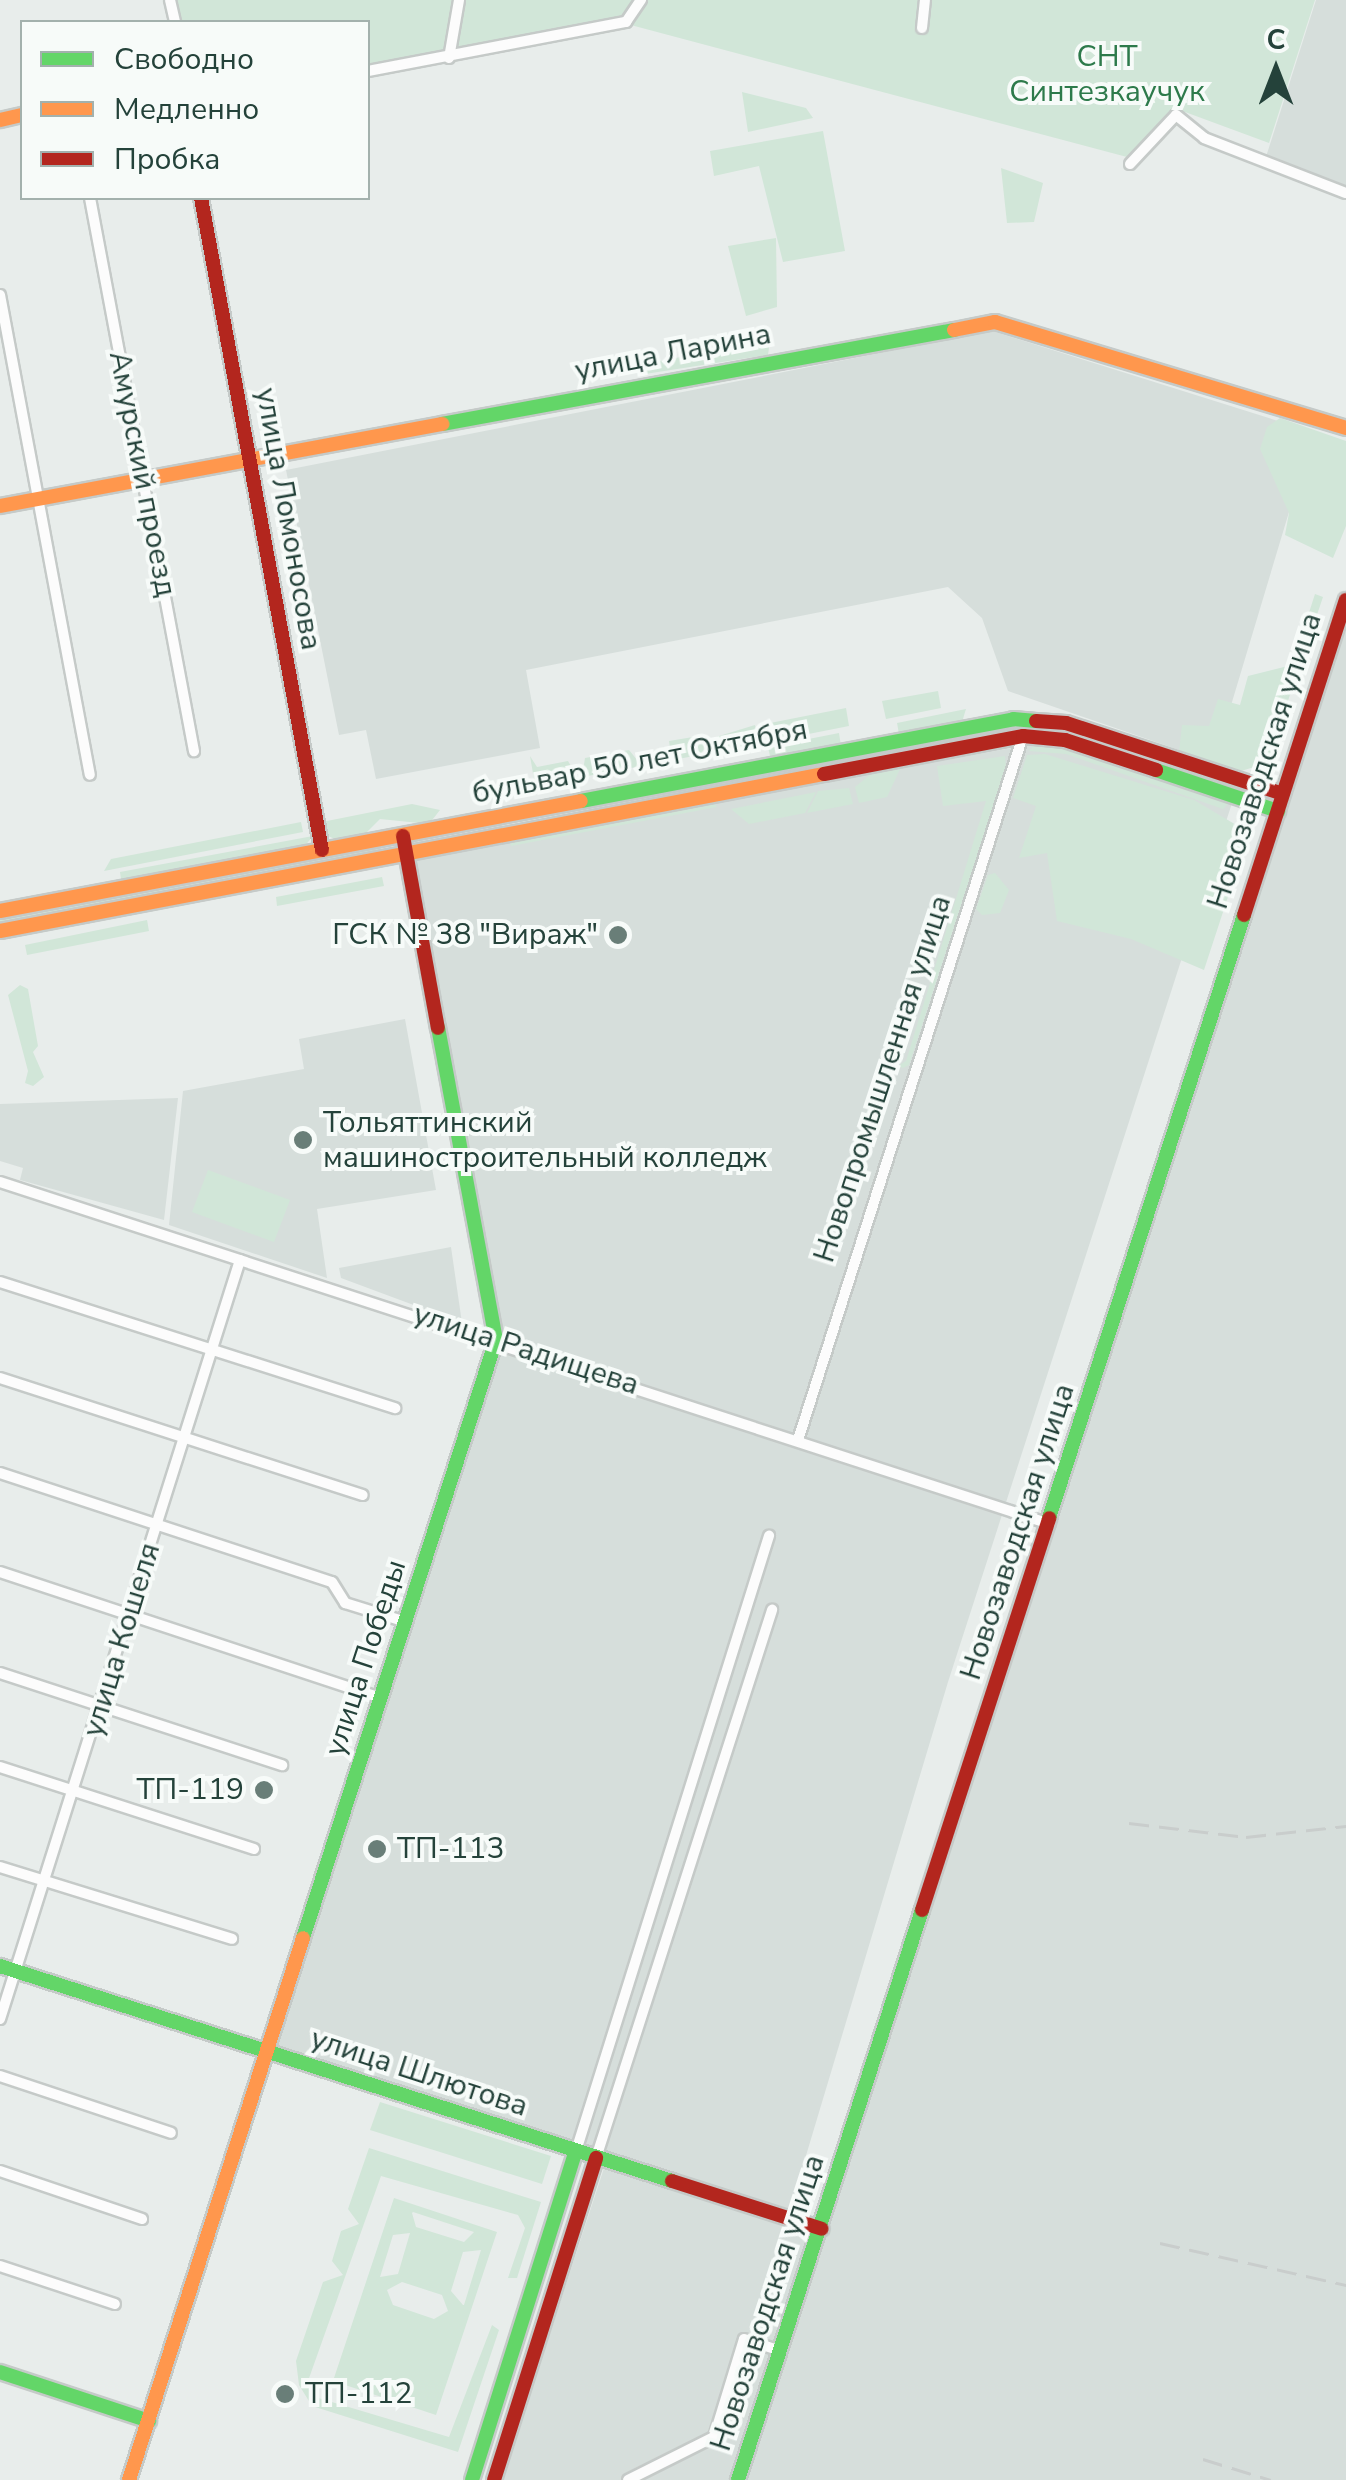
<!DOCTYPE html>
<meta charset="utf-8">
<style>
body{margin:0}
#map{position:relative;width:1346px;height:2480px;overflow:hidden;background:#e8edeb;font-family:"Nunito Sans",sans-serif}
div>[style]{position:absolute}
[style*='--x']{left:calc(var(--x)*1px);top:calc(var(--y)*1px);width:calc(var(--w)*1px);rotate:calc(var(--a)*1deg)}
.built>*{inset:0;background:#d6dedb}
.green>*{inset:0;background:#d1e6d8}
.roads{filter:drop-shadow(2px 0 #c5cac8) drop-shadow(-2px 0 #c5cac8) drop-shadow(0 2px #c5cac8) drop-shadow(0 -2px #c5cac8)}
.street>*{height:10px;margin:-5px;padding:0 5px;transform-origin:5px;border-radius:5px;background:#fcfcfc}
.fast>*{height:14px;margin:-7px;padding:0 7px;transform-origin:7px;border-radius:7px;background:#63d668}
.slow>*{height:14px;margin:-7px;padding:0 7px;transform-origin:7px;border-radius:7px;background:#ff974d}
.jam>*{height:14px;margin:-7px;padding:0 7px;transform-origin:7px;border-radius:7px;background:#b3261e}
.rail>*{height:2.5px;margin-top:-1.25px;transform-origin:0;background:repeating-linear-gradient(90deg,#c9cdcc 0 20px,transparent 0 30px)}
.dots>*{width:28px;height:28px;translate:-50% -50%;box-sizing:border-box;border:5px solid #f7fbf9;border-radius:50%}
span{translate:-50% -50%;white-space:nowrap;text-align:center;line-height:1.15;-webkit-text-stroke:8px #f7fbf9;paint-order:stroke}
.park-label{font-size:30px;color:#2d7a4b}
.street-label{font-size:30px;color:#24423a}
.poi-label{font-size:30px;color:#24423a}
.right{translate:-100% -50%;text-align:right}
.left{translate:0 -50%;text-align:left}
.legend{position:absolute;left:20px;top:20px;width:350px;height:180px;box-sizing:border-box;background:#f7fbf9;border:2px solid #a3b1ad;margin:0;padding:12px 18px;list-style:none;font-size:30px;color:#24423a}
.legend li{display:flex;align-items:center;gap:20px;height:50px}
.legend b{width:50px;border:2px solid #a3b1ad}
.north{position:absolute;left:1226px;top:20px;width:100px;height:100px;-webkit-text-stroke:8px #f7fbf9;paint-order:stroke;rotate:0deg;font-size:28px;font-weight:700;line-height:40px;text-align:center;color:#24423a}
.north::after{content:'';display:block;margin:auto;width:35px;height:45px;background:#24423a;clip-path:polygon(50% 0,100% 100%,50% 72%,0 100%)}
</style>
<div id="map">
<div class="built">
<div style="clip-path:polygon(1316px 0,1346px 0,1346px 196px,1264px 163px)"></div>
<div style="clip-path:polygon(992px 331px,1313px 432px,1214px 762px,1008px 691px,982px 618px,948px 587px,526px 670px,540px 748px,376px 779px,366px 730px,339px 735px,286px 470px)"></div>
<div style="clip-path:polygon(1346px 600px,1346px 2480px,742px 2480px)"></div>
<div style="clip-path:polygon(1022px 746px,1059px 746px,1232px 803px,948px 1682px,790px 2209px,273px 2050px,500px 1337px,413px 858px)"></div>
<div style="clip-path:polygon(405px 1019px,436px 1190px,317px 1209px,327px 1278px,169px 1225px,183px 1091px,304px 1069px,299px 1039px)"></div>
<div style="clip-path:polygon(178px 1098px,164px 1220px,20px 1180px,23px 1168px,0 1161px,0 1104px)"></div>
<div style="clip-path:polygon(451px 1247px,462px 1323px,341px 1278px,339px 1268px)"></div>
<div style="clip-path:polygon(605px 2165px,817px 2232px,737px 2480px,502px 2480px)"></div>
</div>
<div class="green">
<div style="clip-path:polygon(172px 0,1315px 0,1269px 143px,1185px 112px,1127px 157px,627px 24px,368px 69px,368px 22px,177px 22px)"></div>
<div style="clip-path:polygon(742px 92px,806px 108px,813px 118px,748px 132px)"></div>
<div style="clip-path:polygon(823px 131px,845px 251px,783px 262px,759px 166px,714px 176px,710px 151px)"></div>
<div style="clip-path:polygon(1001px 168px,1043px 183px,1034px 222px,1007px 223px)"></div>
<div style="clip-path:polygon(776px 238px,777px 307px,746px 316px,728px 246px)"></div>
<div style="clip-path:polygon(770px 340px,768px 355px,645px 374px,649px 363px)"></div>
<div style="clip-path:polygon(1280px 418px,1346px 441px,1346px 526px,1333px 558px,1285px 535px,1289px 513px,1260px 449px,1267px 427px)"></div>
<div style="clip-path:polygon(1315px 594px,1323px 597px,1267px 763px,1238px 772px,1179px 752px,1182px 725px,1209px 726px,1218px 699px,1240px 705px,1248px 676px,1292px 665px)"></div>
<div style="clip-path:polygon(938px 691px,941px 708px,886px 719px,882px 701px)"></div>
<div style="clip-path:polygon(846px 708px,849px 726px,768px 742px,765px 724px)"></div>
<div style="clip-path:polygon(966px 709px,962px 722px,899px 734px,897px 723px)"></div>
<div style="clip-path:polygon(755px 725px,759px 744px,731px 749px,716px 737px)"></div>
<div style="clip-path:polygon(1005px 728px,1005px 732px,784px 774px,783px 770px)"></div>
<div style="clip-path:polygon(839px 733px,841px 746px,770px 756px,768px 747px)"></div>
<div style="clip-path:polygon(705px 735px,711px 739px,700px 755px,650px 764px,653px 751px,670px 748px,669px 741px)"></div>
<div style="clip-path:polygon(1034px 745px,1061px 745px,1228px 804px,1223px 809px,1066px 754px,1029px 751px)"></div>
<div style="clip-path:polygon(629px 750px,642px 766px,582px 777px,585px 758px)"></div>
<div style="clip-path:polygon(1045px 754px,1194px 800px,1243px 829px,1243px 851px,1204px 970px,1131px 939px,1057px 921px,1047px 853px,1019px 858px,1036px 806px,1013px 798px,1027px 755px)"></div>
<div style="clip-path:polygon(530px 756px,537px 767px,568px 761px,578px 778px,535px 785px)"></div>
<div style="clip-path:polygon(1005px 756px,1006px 767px,909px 1065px,903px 1068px,898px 1066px,906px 1061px,986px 801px,943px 806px,937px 766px)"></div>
<div style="clip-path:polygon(880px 767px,901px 767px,887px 797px,859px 803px,855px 787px)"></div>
<div style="clip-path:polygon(757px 772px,758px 779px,559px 813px,562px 810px)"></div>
<div style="clip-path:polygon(849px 788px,853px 804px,807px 813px,818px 791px)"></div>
<div style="clip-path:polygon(816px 792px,805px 813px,749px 824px,731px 809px)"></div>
<div style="clip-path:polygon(712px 801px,717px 807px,511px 846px,509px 837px)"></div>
<div style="clip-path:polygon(412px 804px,440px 810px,429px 824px,380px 819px,363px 836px,339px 841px,326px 835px,322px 822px)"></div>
<div style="clip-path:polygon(301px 822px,303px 832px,104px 871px,111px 859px)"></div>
<div style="clip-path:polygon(313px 836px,303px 848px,141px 879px,121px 879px,120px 872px)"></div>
<div style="clip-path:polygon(381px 848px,378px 852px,0 924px,0 916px)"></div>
<div style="clip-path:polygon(995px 873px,1009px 890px,1000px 913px,982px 915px,976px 909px,988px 875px)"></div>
<div style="clip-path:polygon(382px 877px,384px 886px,277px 906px,276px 897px)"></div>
<div style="clip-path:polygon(147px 920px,149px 931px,27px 955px,25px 945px)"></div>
<div style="clip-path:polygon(20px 985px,28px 989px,38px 1046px,33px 1052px,44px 1077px,33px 1086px,25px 1083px,28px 1071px,8px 995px)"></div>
<div style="clip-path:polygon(208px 1170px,290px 1200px,274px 1242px,192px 1212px)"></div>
<div style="clip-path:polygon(380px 2102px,551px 2156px,542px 2184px,370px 2130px)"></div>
<div style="clip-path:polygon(369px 2148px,541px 2202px,517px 2278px,508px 2278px,525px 2228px,518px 2215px,381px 2176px,308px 2381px,315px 2397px,449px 2437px,492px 2325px,499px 2330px,458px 2452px,312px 2406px,299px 2385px,296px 2361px,323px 2282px,343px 2275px,332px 2261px,341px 2231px,359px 2224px,348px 2209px)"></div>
<div style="clip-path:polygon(evenodd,394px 2198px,497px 2232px,436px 2415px,333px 2381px,394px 2198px,412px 2213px,413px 2212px,474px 2232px,464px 2242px,416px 2227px,412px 2213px,394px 2198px,410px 2233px,398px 2274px,380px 2277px,393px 2235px,410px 2233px,394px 2198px,481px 2250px,464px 2305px,463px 2305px,451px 2291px,463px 2252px,481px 2250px,394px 2198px,402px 2282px,442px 2295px,448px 2311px,434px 2319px,393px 2305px,387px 2290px,402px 2282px)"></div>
</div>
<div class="roads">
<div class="street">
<div style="--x:170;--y:0;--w:23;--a:77"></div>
<div style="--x:922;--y:28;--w:28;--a:-84"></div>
<div style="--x:449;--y:58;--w:59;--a:-80.2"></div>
<div style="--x:368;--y:71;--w:263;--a:-10.8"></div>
<div style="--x:626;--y:22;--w:27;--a:-56"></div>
<div style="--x:1130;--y:164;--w:67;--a:-46.8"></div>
<div style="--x:1176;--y:115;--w:36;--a:39"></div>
<div style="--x:1204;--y:138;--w:152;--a:21.2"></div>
<div style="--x:90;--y:198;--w:563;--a:79.35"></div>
<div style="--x:0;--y:295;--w:488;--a:79.4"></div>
<div style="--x:0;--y:1182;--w:1104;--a:18.04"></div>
<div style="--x:0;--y:1282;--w:415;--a:17.7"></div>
<div style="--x:0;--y:1378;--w:381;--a:17.9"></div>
<div style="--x:798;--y:1440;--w:739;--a:-72.28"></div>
<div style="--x:0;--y:1473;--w:349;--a:18.2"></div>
<div style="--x:332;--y:1582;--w:25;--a:58"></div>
<div style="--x:345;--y:1603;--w:64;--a:17.3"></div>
<div style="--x:0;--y:1572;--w:402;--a:18.3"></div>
<div style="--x:0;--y:1673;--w:297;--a:18.1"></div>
<div style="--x:0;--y:1767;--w:267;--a:17.9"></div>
<div style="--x:0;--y:1867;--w:243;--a:17.2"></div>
<div style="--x:0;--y:2019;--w:796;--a:-72.45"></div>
<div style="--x:0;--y:2076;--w:180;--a:18.4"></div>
<div style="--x:576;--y:2151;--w:645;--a:-72.58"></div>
<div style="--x:596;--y:2158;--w:576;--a:-72.19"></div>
<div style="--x:0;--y:2171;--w:150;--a:18.7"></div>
<div style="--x:0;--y:2266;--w:121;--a:18.3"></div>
<div style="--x:628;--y:2480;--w:96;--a:-26.6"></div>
<div style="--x:714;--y:2437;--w:102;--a:-73"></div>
<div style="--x:744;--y:2339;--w:38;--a:18"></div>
</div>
<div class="fast">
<div style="--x:442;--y:424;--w:521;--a:-10.4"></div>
<div style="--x:1156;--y:770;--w:129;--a:18.6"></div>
<div style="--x:581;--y:801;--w:440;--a:-10.7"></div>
<div style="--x:1013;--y:719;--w:23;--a:5"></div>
<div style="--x:1049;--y:1518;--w:634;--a:-72.08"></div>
<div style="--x:303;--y:1938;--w:628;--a:-72.11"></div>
<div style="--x:496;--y:1340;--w:317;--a:-100.5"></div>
<div style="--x:0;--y:1966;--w:706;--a:17.74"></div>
<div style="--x:0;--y:2372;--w:157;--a:18.2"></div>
<div style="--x:472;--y:2480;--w:345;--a:-72.5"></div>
<div style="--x:738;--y:2480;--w:599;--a:-72.11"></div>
</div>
<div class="slow">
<div style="--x:0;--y:120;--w:23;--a:-13"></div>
<div style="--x:954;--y:330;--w:42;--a:-11"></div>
<div style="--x:995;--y:322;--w:367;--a:16.8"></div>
<div style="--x:0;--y:506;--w:450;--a:-10.5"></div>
<div style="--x:0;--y:911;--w:591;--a:-10.72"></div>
<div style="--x:0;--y:931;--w:839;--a:-10.79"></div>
<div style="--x:129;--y:2480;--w:569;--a:-72.2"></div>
</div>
<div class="jam">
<div style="--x:201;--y:198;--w:663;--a:79.49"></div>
<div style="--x:1036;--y:721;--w:30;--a:4"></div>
<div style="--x:1066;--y:723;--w:228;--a:18.1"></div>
<div style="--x:824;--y:774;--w:203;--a:-10.8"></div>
<div style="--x:1023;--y:736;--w:42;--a:5.4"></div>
<div style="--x:1065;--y:740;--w:96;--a:18.2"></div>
<div style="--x:403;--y:836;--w:195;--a:79.7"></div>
<div style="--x:1244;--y:915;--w:331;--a:-72.1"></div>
<div style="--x:922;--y:1910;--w:412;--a:-72"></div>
<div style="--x:672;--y:2181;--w:157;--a:17.7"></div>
<div style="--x:494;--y:2480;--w:338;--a:-72.4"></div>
</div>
</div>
<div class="rail">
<div style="--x:1129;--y:1823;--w:118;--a:6.8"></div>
<div style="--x:1246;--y:1837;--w:101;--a:-6.3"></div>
<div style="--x:1160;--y:2243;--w:191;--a:12.7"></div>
<div style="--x:1203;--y:2459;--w:71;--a:17.2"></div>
</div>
<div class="dots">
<div style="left:618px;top:935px;background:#697e78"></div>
<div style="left:303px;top:1140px;background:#697e78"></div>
<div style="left:264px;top:1790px;background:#697e78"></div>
<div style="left:377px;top:1849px;background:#697e78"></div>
<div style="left:285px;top:2394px;background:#697e78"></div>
</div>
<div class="park-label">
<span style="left:1107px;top:74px">СНТ<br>Синтезкаучук</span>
</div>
<div class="street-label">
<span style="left:673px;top:353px;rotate:-11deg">улица Ларина</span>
<span style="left:142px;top:474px;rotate:79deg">Амурский проезд</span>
<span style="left:288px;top:519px;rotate:80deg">улица Ломоносова</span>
<span style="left:1265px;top:761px;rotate:-72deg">Новозаводская улица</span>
<span style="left:640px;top:762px;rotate:-11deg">бульвар 50 лет Октября</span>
<span style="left:883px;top:1079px;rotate:-72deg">Новопромышленная улица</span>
<span style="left:526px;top:1350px;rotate:18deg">улица Радищева</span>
<span style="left:1018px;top:1532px;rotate:-72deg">Новозаводская улица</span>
<span style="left:122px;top:1640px;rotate:-73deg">улица Кошеля</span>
<span style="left:366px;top:1658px;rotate:-72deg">улица Победы</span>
<span style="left:419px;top:2073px;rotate:18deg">улица Шлютова</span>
<span style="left:768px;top:2303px;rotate:-72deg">Новозаводская улица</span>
</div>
<div class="poi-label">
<span class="right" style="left:598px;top:935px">ГСК № 38 "Вираж"</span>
<span class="left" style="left:323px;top:1140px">Тольяттинский<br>машиностроительный колледж</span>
<span class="right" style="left:244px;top:1790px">ТП-119</span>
<span class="left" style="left:397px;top:1849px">ТП-113</span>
<span class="left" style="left:305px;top:2394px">ТП-112</span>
</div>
<ul class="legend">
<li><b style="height:12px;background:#63d668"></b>Свободно</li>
<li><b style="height:12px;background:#ff974d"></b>Медленно</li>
<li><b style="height:12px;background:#b3261e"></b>Пробка</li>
</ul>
<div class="north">С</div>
</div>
